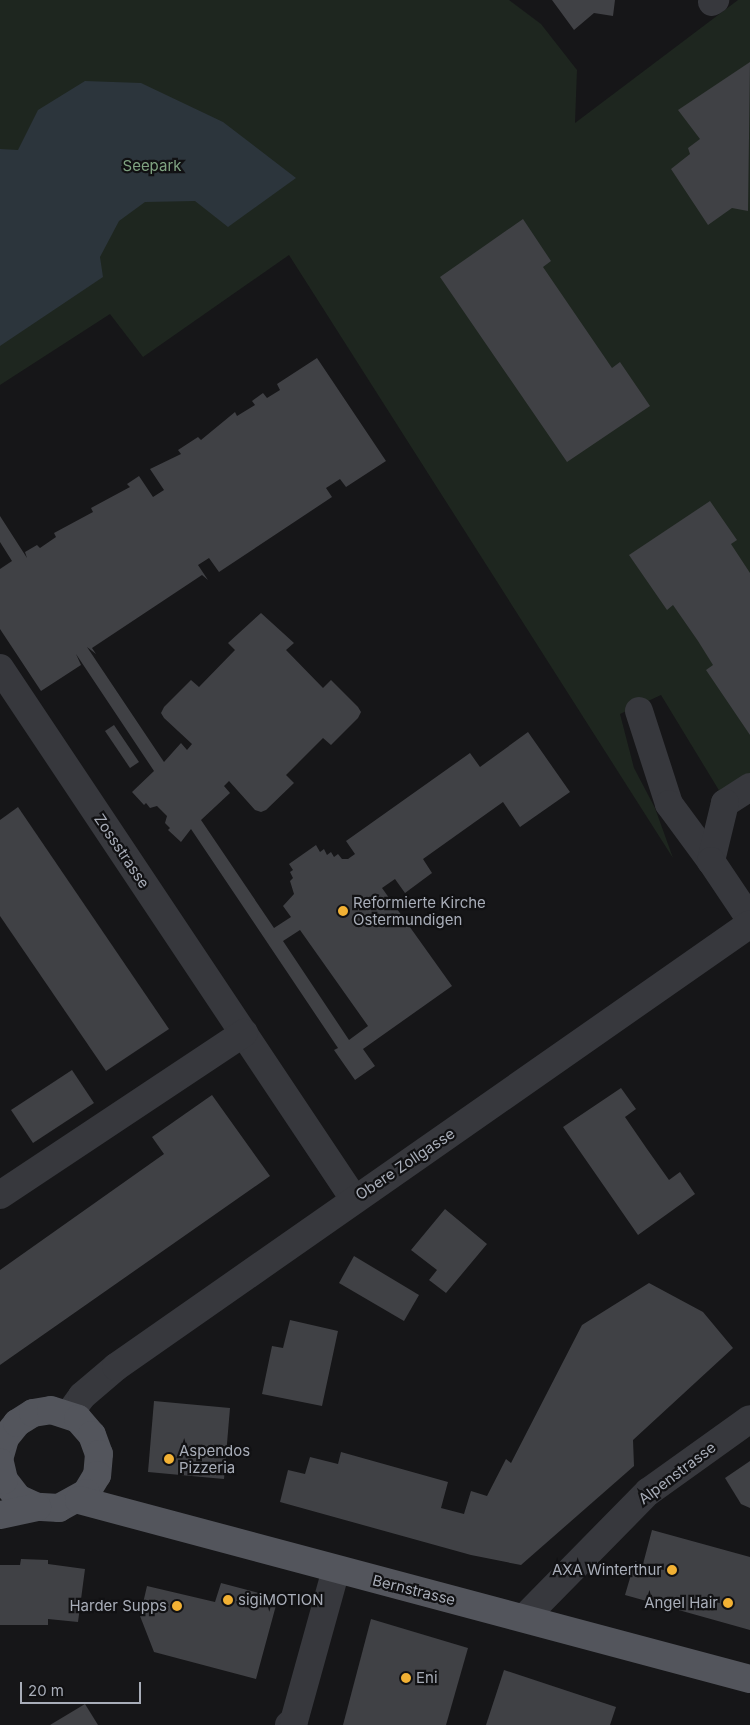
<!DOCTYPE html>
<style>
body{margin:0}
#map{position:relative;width:750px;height:1725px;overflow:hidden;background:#161618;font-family:Inter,sans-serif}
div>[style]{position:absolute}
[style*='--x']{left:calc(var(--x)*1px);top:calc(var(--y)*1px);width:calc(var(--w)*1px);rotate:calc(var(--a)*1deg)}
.green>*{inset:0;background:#1e261f}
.water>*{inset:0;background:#2c353c}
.building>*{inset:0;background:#404145}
.minor>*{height:28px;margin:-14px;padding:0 14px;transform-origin:14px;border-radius:14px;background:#37383d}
.major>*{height:28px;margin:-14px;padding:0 14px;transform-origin:14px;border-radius:14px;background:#53555c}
.dots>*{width:14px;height:14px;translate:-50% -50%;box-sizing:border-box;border:2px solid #111113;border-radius:50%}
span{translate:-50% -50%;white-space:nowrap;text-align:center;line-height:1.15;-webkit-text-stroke:4.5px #111113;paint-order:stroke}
.park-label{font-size:15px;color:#7fa381}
.street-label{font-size:15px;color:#a8adb8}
.poi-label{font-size:15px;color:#a8adb8}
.left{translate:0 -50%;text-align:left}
.right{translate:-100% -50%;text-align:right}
.scale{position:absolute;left:20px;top:1682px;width:121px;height:22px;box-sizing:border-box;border:2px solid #a8adb8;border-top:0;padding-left:6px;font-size:15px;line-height:18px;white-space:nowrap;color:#a8adb8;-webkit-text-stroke:4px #111113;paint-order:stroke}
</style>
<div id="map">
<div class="green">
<div style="clip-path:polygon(0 0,509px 0,541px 24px,577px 70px,575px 123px,738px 0,750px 0,750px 773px,720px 792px,661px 695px,620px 714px,634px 768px,655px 808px,673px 858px,289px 255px,143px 357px,110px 314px,0 385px)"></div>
</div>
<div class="water">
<div style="clip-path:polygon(85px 81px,141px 83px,223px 122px,296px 178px,228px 227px,195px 201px,145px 202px,119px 221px,100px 257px,103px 277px,0 346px,0 149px,18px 150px,38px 110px)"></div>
</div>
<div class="building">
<div style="clip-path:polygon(552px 0,615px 0,613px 16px,594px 13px,574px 30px)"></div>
<div style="clip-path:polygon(750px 62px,748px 211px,732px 208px,708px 225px,671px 169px,690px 154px,688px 148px,700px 139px,678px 110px)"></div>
<div style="clip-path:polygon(523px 219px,551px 261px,543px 267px,612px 368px,620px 362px,650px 406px,567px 462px,440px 277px)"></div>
<div style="clip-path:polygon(evenodd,317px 358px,386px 461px,346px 487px,340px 479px,326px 488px,332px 497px,219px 572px,209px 558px,198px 565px,208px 580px,202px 575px,92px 648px,96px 654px,87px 647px,164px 762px,181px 743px,187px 750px,192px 744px,164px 718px,161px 713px,164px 707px,191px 680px,199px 687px,235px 650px,228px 643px,261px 613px,294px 643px,286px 650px,323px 688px,331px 680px,358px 707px,361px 712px,358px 718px,331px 745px,323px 738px,286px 775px,294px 783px,266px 810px,261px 812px,255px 810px,229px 781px,224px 786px,230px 793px,201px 820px,274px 928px,291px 917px,283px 906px,294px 894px,290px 881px,293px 878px,290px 872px,293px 870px,289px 864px,316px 845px,320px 852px,324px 849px,327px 855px,331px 852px,334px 857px,338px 854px,342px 859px,348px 859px,355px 854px,346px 841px,470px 753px,480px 767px,528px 732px,570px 792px,520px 827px,503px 802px,423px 859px,432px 873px,405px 893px,395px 879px,382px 888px,452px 986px,363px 1049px,375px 1066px,355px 1080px,334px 1050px,338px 1048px,191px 829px,181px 842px,168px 830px,170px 828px,165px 823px,167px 816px,157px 806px,150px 808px,146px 803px,144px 805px,132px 792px,154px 771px,76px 654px,81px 665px,41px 691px,0 629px,0 569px,12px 561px,0 542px,0 516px,27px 558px,25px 552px,37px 545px,40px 548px,56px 537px,54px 533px,93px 512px,91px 508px,130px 487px,127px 484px,139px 476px,153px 497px,164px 490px,150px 469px,181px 454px,178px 450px,198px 437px,201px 440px,235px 412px,237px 416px,255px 405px,252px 401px,263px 393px,267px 398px,280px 390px,277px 384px,317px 358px,300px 930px,368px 1026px,349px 1040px,283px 941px,300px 930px)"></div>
<div style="clip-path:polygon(710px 501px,737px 540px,731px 544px,750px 573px,750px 735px,706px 670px,713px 665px,698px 641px,673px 605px,667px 610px,629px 555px)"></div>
<div style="clip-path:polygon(114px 725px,139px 762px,130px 768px,105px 731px)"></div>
<div style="clip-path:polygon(18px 807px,169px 1029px,106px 1071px,0 916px,0 820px)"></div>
<div style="clip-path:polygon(72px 1070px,94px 1103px,33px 1143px,11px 1110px)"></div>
<div style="clip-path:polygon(621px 1088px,636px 1109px,625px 1117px,647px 1149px,669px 1180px,680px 1172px,695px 1194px,638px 1235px,563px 1127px)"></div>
<div style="clip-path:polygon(212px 1095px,270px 1176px,0 1365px,0 1270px,164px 1154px,152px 1137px)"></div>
<div style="clip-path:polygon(445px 1209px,487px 1244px,446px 1293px,429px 1280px,437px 1270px,411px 1250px)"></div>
<div style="clip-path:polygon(354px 1256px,419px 1295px,404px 1321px,339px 1283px)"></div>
<div style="clip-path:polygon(649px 1283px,703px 1312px,733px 1348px,633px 1440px,634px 1466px,521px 1565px,471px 1555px,280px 1502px,288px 1470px,305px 1474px,310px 1457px,338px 1464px,341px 1452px,448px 1482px,441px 1508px,464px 1514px,471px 1491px,487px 1496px,506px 1459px,511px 1463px,582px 1325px)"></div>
<div style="clip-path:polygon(290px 1320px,338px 1331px,322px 1406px,262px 1394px,272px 1346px,283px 1348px)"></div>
<div style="clip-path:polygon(154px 1401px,230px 1408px,224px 1479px,148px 1472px)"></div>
<div style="clip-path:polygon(750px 1461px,750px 1508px,741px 1504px,725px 1478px)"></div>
<div style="clip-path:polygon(652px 1530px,750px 1557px,750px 1630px,625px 1595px,635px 1561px,643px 1564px)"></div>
<div style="clip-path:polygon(21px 1559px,48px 1560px,48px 1564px,85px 1569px,78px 1622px,48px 1619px,48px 1625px,0 1625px,0 1565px,20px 1565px)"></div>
<div style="clip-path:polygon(221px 1583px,278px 1598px,256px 1679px,154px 1652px,140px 1616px,147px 1586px,215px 1602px)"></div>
<div style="clip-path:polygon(371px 1619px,468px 1648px,446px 1725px,343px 1725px)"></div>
<div style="clip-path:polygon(504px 1670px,616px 1707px,610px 1725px,486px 1725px)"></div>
<div style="clip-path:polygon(85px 1704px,98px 1725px,50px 1725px)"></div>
</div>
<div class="minor">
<div style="--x:712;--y:2;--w:4;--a:-34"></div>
<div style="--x:0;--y:668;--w:638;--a:56.31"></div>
<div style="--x:639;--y:711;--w:98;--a:72.1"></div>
<div style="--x:669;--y:804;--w:71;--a:53.6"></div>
<div style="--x:750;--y:787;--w:30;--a:147"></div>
<div style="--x:725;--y:803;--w:60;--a:103.6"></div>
<div style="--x:711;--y:861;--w:70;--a:56.1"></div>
<div style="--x:0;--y:1195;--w:293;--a:-33.6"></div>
<div style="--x:69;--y:1414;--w:22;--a:-54"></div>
<div style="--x:82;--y:1396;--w:45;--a:-40.5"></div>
<div style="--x:116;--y:1367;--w:773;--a:-34.94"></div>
<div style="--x:524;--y:1618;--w:177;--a:-45.5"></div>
<div style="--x:648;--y:1492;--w:125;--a:-35.6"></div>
<div style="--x:289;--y:1725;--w:6;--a:-39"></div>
<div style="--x:294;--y:1721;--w:157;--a:-74.5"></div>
</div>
<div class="major">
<div style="--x:0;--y:1456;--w:19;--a:-74"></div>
<div style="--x:5;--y:1438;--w:19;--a:-51"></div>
<div style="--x:17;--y:1423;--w:19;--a:-32"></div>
<div style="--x:33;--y:1413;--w:18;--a:-9"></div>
<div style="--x:51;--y:1410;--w:28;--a:18"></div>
<div style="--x:78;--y:1419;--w:21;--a:49"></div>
<div style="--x:92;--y:1435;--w:20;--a:70"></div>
<div style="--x:99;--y:1454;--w:21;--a:95"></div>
<div style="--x:97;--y:1475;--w:21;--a:121"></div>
<div style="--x:86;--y:1493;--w:31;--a:151"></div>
<div style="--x:59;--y:1508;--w:22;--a:-177"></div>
<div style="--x:37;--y:1507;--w:21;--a:-155"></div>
<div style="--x:18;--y:1498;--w:23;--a:-128"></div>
<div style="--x:4;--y:1480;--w:18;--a:-103"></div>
<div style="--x:79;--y:1500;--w:694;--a:14.94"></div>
<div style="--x:0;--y:1515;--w:38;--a:-12"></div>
</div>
<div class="dots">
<div style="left:343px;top:911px;background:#f2b134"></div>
<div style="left:169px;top:1459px;background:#f2b134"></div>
<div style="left:672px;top:1570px;background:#f2b134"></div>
<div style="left:228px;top:1600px;background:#f2b134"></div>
<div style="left:728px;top:1603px;background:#f2b134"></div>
<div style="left:177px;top:1606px;background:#f2b134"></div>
<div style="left:406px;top:1678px;background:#f2b134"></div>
</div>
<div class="park-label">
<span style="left:152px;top:166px">Seepark</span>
</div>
<div class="street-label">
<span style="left:122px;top:851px;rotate:56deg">Zossstrasse</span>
<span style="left:405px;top:1164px;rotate:-34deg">Obere Zollgasse</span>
<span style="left:677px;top:1473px;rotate:-37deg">Alpenstrasse</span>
<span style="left:414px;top:1590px;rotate:14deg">Bernstrasse</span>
</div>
<div class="poi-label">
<span class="left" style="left:353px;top:911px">Reformierte Kirche<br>Ostermundigen</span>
<span class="left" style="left:179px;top:1459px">Aspendos<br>Pizzeria</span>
<span class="right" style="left:662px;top:1570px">AXA Winterthur</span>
<span class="left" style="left:238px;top:1600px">sigiMOTION</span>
<span class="right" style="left:718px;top:1603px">Angel Hair</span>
<span class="right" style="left:167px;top:1606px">Harder Supps</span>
<span class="left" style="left:416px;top:1678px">Eni</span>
</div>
<div class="scale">20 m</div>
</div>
